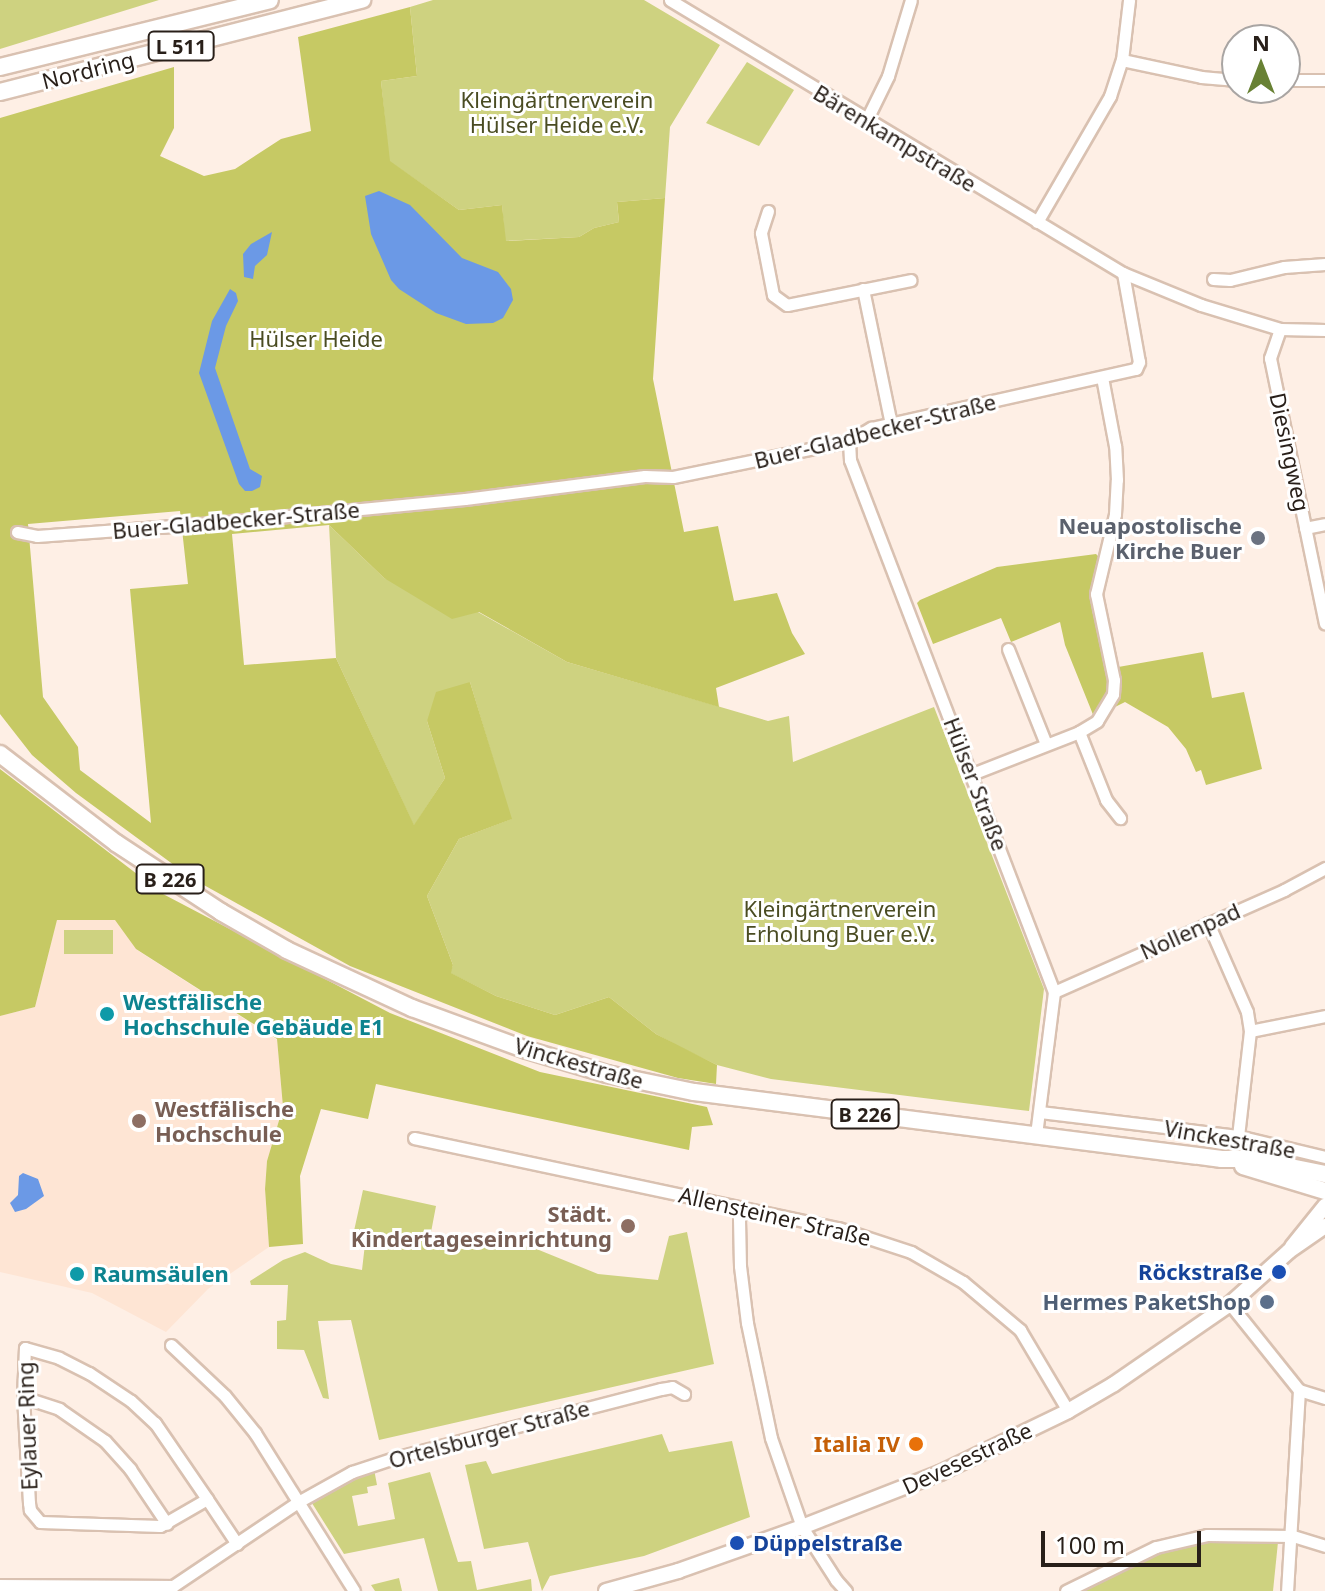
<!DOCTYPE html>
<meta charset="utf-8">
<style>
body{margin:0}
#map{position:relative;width:1325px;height:1591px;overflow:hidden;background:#feefe5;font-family:"Noto Sans",sans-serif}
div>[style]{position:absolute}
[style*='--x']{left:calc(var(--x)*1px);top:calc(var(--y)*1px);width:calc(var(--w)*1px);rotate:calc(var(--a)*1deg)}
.built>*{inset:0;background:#fee5d4}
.green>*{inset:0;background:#ced280}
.forest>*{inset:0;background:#c6c964}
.water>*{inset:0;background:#6b99e6}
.roads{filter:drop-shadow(2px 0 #d9c1b1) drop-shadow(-2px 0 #d9c1b1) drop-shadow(0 2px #d9c1b1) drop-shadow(0 -2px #d9c1b1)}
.minor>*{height:11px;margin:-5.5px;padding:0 5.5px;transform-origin:5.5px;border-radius:5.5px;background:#fff}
.tertiary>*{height:14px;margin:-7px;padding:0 7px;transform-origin:7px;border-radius:7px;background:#fff}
.primary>*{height:16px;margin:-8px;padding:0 8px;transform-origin:8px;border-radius:8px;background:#fff}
.dots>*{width:22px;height:22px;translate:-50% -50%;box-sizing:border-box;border:4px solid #fff;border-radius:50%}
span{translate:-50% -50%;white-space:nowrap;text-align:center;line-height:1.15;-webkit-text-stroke:6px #fff;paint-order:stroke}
.shield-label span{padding:2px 6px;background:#fff;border:2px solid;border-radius:6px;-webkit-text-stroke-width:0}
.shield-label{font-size:20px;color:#281f19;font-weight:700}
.street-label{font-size:22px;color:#281f19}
.park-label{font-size:22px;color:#4a4c22}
.worship-label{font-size:22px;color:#5b616d;font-weight:700}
.right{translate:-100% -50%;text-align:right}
.culture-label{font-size:22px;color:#0d838f;font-weight:700}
.left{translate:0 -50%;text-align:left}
.education-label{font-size:22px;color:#785e54;font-weight:700}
.transit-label{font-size:22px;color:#164399;font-weight:700}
.service-label{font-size:22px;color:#4e5e75;font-weight:700}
.food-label{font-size:22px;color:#c56008;font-weight:700}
.north{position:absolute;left:1221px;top:24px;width:80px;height:80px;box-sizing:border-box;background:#fff;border:2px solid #a9a5a3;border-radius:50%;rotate:0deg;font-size:22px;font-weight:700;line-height:32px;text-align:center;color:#281f19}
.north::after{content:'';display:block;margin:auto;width:28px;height:36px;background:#688134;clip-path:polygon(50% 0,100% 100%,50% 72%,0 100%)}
.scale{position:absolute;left:1041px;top:1531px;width:160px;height:36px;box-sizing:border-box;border:4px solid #281f19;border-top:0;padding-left:10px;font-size:24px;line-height:28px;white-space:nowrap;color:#281f19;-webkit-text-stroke:6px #fff;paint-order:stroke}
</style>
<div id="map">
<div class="built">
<div style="clip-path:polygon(57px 919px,116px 920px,137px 950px,277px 1040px,283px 1107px,267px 1161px,265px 1189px,269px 1247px,208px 1289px,166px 1332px,92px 1293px,0 1272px,0 1016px,35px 1007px)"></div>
</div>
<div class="green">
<div style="clip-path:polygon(0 0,159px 0,0 49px)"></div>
<div style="clip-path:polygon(433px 0,644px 0,720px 45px,670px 127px,665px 198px,617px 202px,619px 222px,594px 228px,579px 237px,505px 241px,502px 205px,459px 210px,389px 161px,381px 81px,417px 76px,410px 7px)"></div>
<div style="clip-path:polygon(747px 62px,794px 90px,759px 146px,706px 123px)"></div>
<div style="clip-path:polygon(329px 525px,384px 578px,478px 612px,567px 662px,768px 721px,789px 716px,793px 762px,934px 707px,1044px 989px,1029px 1111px,771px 1079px,717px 1065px,678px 1046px,656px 1034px,609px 997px,555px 1015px,496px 996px,450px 973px,453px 965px,427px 896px,459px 839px,511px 819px,470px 682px,427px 721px,445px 778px,414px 826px,336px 658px)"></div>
<div style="clip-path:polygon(64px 930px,113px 930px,113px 954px,64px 954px)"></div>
<div style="clip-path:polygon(363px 1190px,436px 1206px,428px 1248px,458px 1250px,483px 1244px,486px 1236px,539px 1250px,598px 1274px,658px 1280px,669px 1236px,687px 1232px,714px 1364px,379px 1440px,351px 1320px,318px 1321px,329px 1399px,323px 1398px,304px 1350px,277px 1349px,277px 1321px,286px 1320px,288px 1285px,251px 1285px,250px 1281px,283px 1260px,305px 1252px,331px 1264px,362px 1270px,365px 1244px,352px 1240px)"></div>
<div style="clip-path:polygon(662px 1434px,669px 1452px,732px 1441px,750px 1517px,644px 1556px,550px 1576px,542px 1591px,528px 1542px,484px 1549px,465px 1465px,486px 1461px,492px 1474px)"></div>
<div style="clip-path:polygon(374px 1469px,377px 1485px,367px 1487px,368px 1493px,352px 1496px,358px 1526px,395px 1519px,388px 1483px,430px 1472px,458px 1562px,471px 1561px,477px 1590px,531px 1579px,532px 1591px,438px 1591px,424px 1538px,344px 1554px,310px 1500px)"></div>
<div style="clip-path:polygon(1236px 1539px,1278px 1542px,1273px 1591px,1079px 1591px,1151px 1555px,1183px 1545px)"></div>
<div style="clip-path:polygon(399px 1578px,402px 1591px,375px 1591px,371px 1585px)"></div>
</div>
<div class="forest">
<div style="clip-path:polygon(evenodd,410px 7px,417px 76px,381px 81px,390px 161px,459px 210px,502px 205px,506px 241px,579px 237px,594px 228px,619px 222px,617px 202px,665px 198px,653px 379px,684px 532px,718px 526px,734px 601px,777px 593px,792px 633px,805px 654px,716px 688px,719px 707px,567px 662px,479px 612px,452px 619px,384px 578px,329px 525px,232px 534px,244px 665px,336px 658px,414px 825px,445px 778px,427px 721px,436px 692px,470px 682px,512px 819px,459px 839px,427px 896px,453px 965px,451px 973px,496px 996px,555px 1015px,609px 997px,656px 1034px,717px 1065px,716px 1084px,678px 1078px,527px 1036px,350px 966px,193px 879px,76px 793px,32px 755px,0 714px,0 118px,174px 67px,174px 128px,160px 156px,204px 176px,235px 169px,281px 139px,311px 131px,298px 37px,410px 7px,180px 511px,188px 584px,130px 589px,151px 823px,80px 770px,78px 747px,43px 697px,28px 524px,180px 511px)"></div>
<div style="clip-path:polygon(1096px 554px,1099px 557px,1092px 590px,1092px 610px,1107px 669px,1203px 652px,1212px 698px,1244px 692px,1262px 769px,1206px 785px,1201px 770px,1196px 772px,1186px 749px,1168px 727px,1125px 702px,1113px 708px,1098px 727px,1065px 645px,1060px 622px,1011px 642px,1001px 618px,933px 644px,917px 603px,920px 600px,997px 567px)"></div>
<div style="clip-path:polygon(0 769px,163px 894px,390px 1013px,540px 1072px,707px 1107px,713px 1125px,692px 1127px,689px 1150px,376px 1084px,368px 1119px,321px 1109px,300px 1176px,303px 1244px,269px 1247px,265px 1189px,267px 1161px,283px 1107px,277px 1039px,136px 949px,115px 920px,57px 920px,35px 1007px,0 1016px)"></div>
</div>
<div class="water">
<div style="clip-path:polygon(379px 191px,410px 205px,462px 258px,498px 272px,511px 289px,513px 300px,503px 318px,493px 323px,466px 324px,436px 313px,399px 289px,391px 280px,371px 234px,365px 196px)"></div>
<div style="clip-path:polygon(272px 232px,267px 255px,255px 266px,253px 279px,244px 277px,243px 254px,251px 244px)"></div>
<div style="clip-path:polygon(230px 289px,236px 293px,238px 301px,226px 326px,215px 368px,250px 469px,262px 476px,260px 487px,252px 491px,245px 491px,239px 484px,199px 373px,212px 321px)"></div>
<div style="clip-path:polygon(23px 1173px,38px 1179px,44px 1196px,26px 1209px,15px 1212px,10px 1203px,18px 1195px,19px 1176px)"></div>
</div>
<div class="roads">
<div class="minor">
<div style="--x:670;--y:0;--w:529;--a:31.08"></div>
<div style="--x:1123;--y:273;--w:84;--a:22.3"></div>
<div style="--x:1201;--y:305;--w:83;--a:16.9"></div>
<div style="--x:1280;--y:329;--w:45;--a:1.3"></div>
<div style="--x:1122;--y:60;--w:81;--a:12.1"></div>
<div style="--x:1201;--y:77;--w:36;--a:5"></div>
<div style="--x:1285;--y:80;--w:40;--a:0"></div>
<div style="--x:866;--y:121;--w:50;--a:-63.9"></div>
<div style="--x:888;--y:76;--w:79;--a:-73.2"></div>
<div style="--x:768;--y:211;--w:23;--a:108"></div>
<div style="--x:761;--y:233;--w:63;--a:79"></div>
<div style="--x:773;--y:295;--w:17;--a:36"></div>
<div style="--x:787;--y:305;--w:126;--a:-11.4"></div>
<div style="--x:1037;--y:222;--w:146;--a:-59.9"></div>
<div style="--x:1110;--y:96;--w:38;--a:-72"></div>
<div style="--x:1122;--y:60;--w:60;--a:-83.3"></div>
<div style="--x:1213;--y:279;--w:17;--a:3"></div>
<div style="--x:1230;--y:280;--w:56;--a:-13.5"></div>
<div style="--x:1284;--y:267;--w:41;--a:-4.2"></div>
<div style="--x:863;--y:289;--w:138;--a:78.3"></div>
<div style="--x:1280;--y:329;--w:31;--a:109"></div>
<div style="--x:1270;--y:358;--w:271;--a:78.3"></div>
<div style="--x:849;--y:441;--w:19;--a:87"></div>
<div style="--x:850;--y:460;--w:570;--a:69.02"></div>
<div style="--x:1054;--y:992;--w:144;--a:97.2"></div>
<div style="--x:1305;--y:528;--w:20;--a:-11"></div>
<div style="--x:17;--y:532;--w:20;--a:11"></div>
<div style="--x:37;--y:536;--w:190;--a:-4.2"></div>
<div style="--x:226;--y:522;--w:240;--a:-5.5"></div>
<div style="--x:465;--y:499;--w:181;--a:-7.3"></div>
<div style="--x:645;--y:476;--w:28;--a:2"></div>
<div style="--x:673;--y:477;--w:180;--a:-11.6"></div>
<div style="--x:849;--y:441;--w:26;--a:-31"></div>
<div style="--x:871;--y:428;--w:271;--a:-12.6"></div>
<div style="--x:1136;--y:369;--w:8;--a:-67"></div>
<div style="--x:1139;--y:362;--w:90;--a:-100.2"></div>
<div style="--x:1008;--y:649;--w:102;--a:68.2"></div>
<div style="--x:1079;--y:732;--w:73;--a:68.3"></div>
<div style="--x:1106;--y:800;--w:23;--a:52"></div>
<div style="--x:972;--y:774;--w:115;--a:-21.4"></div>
<div style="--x:1079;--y:732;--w:21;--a:-31"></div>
<div style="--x:1097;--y:721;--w:31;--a:-59"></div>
<div style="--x:1113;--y:694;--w:14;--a:-86"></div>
<div style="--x:1114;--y:680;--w:88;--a:-101.8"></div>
<div style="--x:1096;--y:594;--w:82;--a:-76.6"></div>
<div style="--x:1115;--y:514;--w:34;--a:-87"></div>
<div style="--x:1117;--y:480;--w:34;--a:-93"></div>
<div style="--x:1115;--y:446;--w:70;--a:-100.7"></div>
<div style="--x:1208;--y:923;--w:97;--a:66.3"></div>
<div style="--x:1247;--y:1012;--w:19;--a:81"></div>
<div style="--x:1250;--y:1031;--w:106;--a:96.5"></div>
<div style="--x:1054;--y:992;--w:252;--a:-23.9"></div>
<div style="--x:1284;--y:890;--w:47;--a:-28.2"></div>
<div style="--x:1250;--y:1031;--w:76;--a:-11.3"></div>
<div style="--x:1040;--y:1112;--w:199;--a:6.9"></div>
<div style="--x:1238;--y:1136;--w:89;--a:13.6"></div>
<div style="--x:414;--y:1138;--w:433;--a:12"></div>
<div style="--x:838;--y:1228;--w:77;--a:18.2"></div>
<div style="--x:911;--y:1252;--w:60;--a:30"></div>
<div style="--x:963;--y:1282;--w:75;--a:40.1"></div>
<div style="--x:1020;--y:1330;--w:94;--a:59.3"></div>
<div style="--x:742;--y:1207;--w:12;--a:104"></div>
<div style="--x:739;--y:1219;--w:47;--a:88.8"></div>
<div style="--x:740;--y:1266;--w:57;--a:83"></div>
<div style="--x:747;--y:1323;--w:117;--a:78.2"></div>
<div style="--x:771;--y:1438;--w:94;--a:70.8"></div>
<div style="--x:802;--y:1527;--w:63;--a:57.3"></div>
<div style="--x:836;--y:1580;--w:15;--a:48"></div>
<div style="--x:1230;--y:1304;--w:110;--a:51.3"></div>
<div style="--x:1299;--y:1390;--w:201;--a:93.4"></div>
<div style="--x:171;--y:1345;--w:74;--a:43.4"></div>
<div style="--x:225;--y:1396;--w:48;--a:51"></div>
<div style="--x:255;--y:1433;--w:186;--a:57.9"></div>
<div style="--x:1299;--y:1390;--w:27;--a:17"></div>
<div style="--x:23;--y:1397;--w:38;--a:18"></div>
<div style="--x:59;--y:1409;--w:56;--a:34.8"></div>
<div style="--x:105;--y:1441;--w:38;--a:48"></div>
<div style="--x:130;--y:1469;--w:66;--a:56.1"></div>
<div style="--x:207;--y:1499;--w:54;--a:150.1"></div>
<div style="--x:160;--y:1526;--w:120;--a:-178.1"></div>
<div style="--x:40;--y:1522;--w:16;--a:-130"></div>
<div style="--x:30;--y:1510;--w:7;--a:-98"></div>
<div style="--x:29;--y:1503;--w:106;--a:-93.2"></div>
<div style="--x:23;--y:1397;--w:49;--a:-87.7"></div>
<div style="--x:25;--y:1348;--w:35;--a:16"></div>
<div style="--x:59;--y:1358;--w:34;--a:27"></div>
<div style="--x:89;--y:1373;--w:50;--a:33.7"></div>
<div style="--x:131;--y:1401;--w:33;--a:43"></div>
<div style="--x:155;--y:1423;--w:92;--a:55.6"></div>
<div style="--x:207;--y:1499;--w:54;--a:56.3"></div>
<div style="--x:0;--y:1585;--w:173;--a:0.3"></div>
<div style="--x:173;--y:1586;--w:151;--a:-33.9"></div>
<div style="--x:298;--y:1502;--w:62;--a:-29.1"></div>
<div style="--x:352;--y:1472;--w:44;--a:-18.4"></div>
<div style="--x:394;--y:1458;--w:276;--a:-14.5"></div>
<div style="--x:661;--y:1389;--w:11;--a:-10"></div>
<div style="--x:672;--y:1387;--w:14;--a:30"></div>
<div style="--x:1066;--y:1591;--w:100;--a:-26.1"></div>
<div style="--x:1156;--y:1547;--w:52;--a:-13.2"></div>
<div style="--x:1207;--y:1535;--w:86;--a:0.7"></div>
<div style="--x:1293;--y:1536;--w:34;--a:17"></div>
</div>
<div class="tertiary">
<div style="--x:1292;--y:1247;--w:53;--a:-51.2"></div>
<div style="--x:606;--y:1591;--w:75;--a:-15.5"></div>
<div style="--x:678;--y:1571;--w:132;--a:-19.5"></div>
<div style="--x:802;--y:1527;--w:148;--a:-21.4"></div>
<div style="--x:940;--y:1473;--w:142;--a:-25.8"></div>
<div style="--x:1068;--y:1411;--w:53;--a:-30.4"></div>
<div style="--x:1114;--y:1384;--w:141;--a:-34.6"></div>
<div style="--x:1230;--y:1304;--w:79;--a:-41.9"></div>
<div style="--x:1289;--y:1251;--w:44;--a:-34.8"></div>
</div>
<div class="primary">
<div style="--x:0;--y:67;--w:278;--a:-13.9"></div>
<div style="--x:0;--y:92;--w:374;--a:-14.3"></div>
<div style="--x:0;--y:754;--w:146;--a:37.5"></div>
<div style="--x:116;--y:843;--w:126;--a:33.3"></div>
<div style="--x:221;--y:912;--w:76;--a:29.9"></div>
<div style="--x:287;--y:950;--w:138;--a:24.9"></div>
<div style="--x:412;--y:1008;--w:122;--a:20.1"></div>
<div style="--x:527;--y:1050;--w:84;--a:16.7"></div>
<div style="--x:607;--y:1074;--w:89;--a:11.7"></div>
<div style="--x:694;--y:1092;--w:532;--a:7.23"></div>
<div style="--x:1222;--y:1159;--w:29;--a:0"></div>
<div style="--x:1251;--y:1159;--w:76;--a:11.5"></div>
<div style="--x:1243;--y:1166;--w:86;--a:17"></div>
</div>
</div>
<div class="dots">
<div style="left:1258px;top:538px;background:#6b7280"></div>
<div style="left:107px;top:1014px;background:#0f9aa8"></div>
<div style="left:139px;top:1121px;background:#8d6e63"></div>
<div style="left:628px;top:1226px;background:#8d6e63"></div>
<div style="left:1279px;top:1272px;background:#1a4fb4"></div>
<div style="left:77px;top:1274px;background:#0f9aa8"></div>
<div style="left:1267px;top:1302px;background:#5c6f8a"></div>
<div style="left:916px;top:1444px;background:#e8710a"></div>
<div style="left:737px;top:1543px;background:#1a4fb4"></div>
</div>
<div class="shield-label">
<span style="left:181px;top:46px">L 511</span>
<span style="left:170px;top:879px">B 226</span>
<span style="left:865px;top:1114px">B 226</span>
</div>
<div class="street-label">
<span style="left:88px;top:70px;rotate:-14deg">Nordring</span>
<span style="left:895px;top:138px;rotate:31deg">Bärenkampstraße</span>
<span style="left:875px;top:431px;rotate:-14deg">Buer-Gladbecker-Straße</span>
<span style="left:1290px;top:452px;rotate:78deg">Diesingweg</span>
<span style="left:236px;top:520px;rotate:-5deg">Buer-Gladbecker-Straße</span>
<span style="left:976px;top:784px;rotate:69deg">Hülser Straße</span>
<span style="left:1190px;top:931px;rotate:-24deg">Nollenpad</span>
<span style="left:579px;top:1063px;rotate:16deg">Vinckestraße</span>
<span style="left:1230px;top:1139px;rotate:10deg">Vinckestraße</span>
<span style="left:775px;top:1216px;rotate:13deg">Allensteiner Straße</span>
<span style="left:27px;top:1426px;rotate:-92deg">Eylauer Ring</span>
<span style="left:489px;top:1434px;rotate:-15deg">Ortelsburger Straße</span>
<span style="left:967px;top:1458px;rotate:-25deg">Devesestraße</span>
</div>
<div class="park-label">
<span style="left:557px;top:112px">Kleingärtnerverein<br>Hülser Heide e.V.</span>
<span style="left:316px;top:339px">Hülser Heide</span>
<span style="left:840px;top:921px">Kleingärtnerverein<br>Erholung Buer e.V.</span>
</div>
<div class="worship-label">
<span class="right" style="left:1242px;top:538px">Neuapostolische<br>Kirche Buer</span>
</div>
<div class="culture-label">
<span class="left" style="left:123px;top:1014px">Westfälische<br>Hochschule Gebäude E1</span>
<span class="left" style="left:93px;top:1274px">Raumsäulen</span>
</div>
<div class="education-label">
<span class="left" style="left:155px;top:1121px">Westfälische<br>Hochschule</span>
<span class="right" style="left:612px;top:1226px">Städt.<br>Kindertageseinrichtung</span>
</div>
<div class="transit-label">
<span class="right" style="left:1263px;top:1272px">Röckstraße</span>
<span class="left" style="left:753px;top:1543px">Düppelstraße</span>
</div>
<div class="service-label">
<span class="right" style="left:1251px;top:1302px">Hermes PaketShop</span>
</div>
<div class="food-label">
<span class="right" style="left:900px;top:1444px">Italia IV</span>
</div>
<div class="north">N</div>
<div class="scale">100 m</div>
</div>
